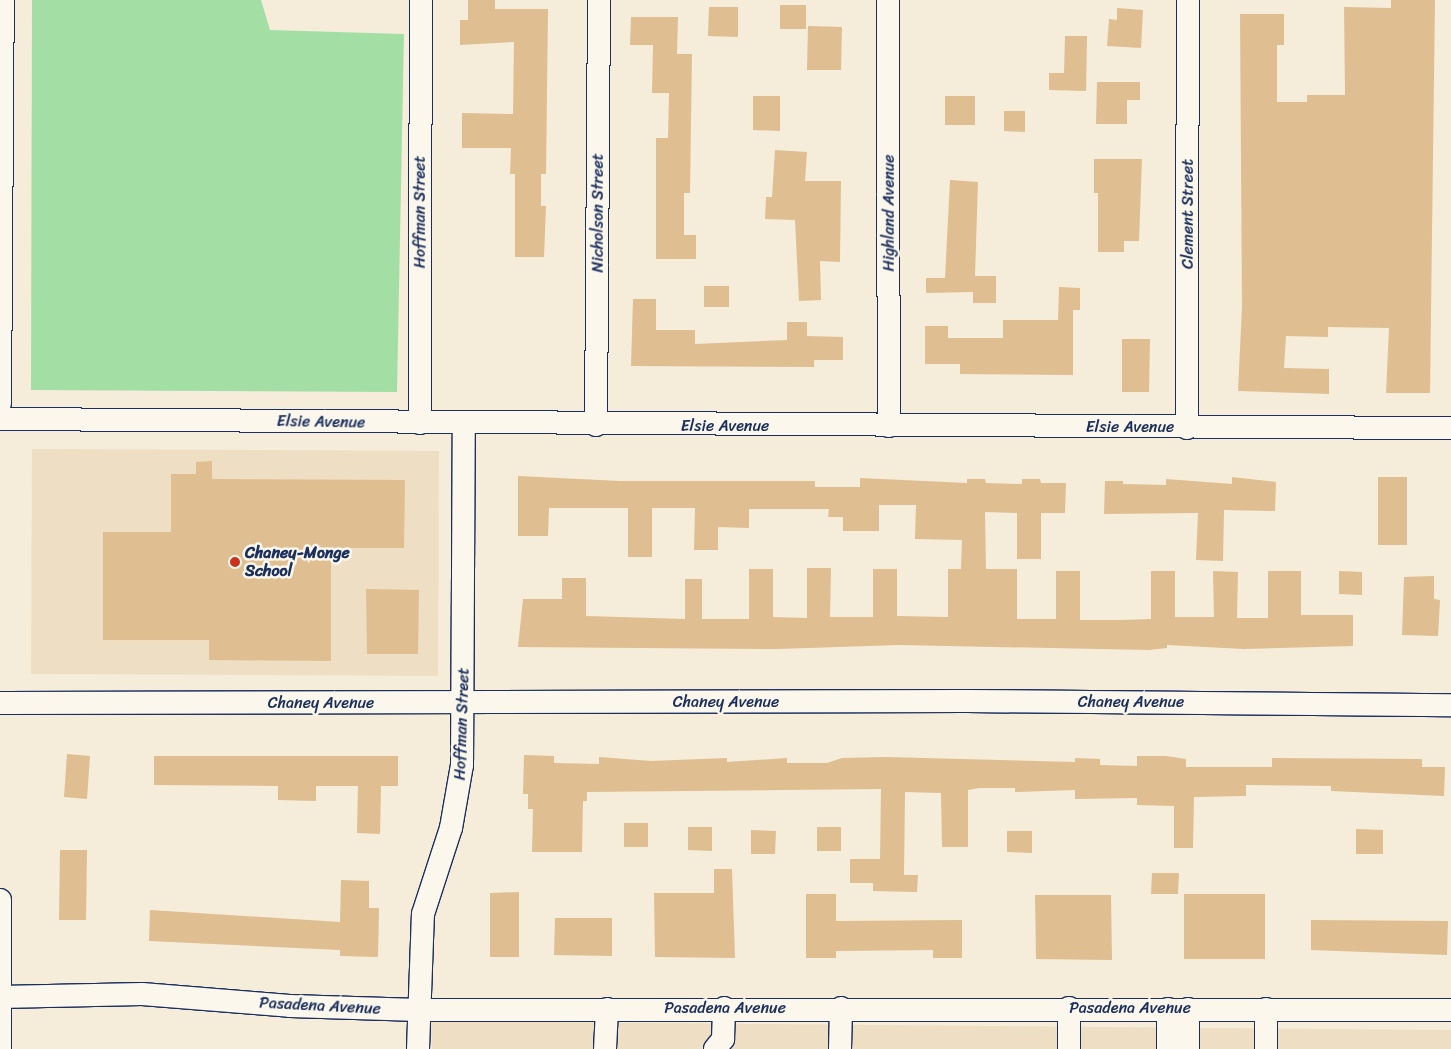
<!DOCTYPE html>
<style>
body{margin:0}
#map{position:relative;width:1451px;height:1049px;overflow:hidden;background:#f5ecda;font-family:Sriracha,sans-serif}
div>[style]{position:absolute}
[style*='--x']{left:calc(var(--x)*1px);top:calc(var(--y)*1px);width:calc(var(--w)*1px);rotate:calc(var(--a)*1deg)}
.built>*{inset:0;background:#eedec4}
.green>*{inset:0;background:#a3dfa5}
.building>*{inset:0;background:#dfbe91}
.roads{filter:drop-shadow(1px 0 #1b2f5e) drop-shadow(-1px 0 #1b2f5e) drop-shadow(0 1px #1b2f5e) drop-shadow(0 -1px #1b2f5e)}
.minor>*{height:22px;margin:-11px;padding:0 11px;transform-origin:11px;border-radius:11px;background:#fbf7ec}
.dots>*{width:14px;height:14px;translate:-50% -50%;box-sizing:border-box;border:2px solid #fbf7ec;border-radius:50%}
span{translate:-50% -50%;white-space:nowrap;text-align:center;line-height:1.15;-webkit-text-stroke:5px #fbf7ec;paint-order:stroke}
.street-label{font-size:16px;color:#1b2f5e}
.poi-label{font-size:16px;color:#1b2f5e;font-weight:700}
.left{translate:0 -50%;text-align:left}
</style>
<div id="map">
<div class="built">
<div style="clip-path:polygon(32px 449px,439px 451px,438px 676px,31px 674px)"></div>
<div style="clip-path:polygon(431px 1021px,1451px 1030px,1451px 1049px,432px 1049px)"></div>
</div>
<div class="green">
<div style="clip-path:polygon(32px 0,261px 0,270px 30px,404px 34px,397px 392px,31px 390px)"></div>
</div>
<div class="building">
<div style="clip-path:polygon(468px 0,495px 0,495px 9px,548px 9px,546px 174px,541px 174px,541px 206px,546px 206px,544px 257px,515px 257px,515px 174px,510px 174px,511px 148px,462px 148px,462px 113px,513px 114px,514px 42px,460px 45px,460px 20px,468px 20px)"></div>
<div style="clip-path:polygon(1391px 0,1435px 0,1430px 393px,1386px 393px,1389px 328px,1328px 327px,1328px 337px,1286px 336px,1284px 368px,1329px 369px,1329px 394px,1238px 391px,1242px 307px,1240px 14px,1284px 14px,1284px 45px,1277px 45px,1277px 102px,1307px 102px,1307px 95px,1345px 95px,1344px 7px,1391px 8px)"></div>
<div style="clip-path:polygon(780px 5px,806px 5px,806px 29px,780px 29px)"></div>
<div style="clip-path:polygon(709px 7px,738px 7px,738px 37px,708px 36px)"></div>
<div style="clip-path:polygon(1117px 8px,1143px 10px,1141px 48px,1107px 46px,1109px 19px,1117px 20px)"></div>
<div style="clip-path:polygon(631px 17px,678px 17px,677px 54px,692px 54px,690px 193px,684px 193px,684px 235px,696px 235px,696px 259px,656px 259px,656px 138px,668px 138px,669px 93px,652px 93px,653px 45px,630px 45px)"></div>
<div style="clip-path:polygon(808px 26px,842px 27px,841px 70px,807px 70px)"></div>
<div style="clip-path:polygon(1065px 36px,1087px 36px,1086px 91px,1049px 90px,1049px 73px,1064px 73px)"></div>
<div style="clip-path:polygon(1097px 82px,1140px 82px,1140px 100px,1127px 100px,1127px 124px,1096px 124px)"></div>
<div style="clip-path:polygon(753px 96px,780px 96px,780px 131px,753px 130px)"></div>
<div style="clip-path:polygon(945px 96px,975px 96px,975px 125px,945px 125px)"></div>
<div style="clip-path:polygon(1004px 111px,1025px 111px,1025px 132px,1004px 131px)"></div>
<div style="clip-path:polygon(775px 150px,807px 152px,805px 181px,841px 181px,840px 262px,820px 261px,821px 300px,799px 301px,795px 220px,765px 219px,766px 197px,772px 197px)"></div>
<div style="clip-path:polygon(1094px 159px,1142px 159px,1139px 241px,1124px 241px,1124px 252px,1098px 252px,1098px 193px,1094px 193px)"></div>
<div style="clip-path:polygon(950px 180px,978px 182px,975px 276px,996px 276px,996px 303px,973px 303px,973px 292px,926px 293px,926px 278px,945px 278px)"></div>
<div style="clip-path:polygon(704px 286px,729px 286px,729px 307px,704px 307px)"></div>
<div style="clip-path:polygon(1059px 287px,1080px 288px,1080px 310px,1073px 310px,1073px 375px,960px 374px,960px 364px,925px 364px,925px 326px,948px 326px,948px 338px,1003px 338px,1003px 320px,1058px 320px)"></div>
<div style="clip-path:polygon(633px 299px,656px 299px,656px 330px,695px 330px,695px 344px,787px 340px,787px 322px,807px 322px,807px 336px,843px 337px,843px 360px,814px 360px,814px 367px,631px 366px)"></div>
<div style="clip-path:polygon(1122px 339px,1150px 339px,1149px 392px,1122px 392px)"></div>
<div style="clip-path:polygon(212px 461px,212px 479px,405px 480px,404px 548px,331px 548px,331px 661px,209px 660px,209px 640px,103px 640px,103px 532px,171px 532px,171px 474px,196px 474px,196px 462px)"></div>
<div style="clip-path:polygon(518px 476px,620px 481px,815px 481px,815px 487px,860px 487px,860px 478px,967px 483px,967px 479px,985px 479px,986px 483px,1022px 484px,1022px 479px,1040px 479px,1041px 483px,1066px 483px,1065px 513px,1041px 513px,1041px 559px,1017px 559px,1017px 513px,985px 512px,986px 569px,1017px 569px,1017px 619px,1056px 619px,1056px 571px,1080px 571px,1080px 620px,1123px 620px,1151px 619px,1151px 571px,1175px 571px,1175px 617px,1214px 617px,1213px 571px,1238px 572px,1237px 618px,1268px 618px,1268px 571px,1301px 571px,1301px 615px,1353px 615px,1353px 646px,1244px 649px,1167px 645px,1167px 648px,1149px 650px,899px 645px,777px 649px,518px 647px,523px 599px,562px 599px,562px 578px,586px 578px,586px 616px,685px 619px,685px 579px,702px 579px,702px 619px,749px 619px,749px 569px,773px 569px,773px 617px,807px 618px,807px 568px,831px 568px,830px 617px,873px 617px,873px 569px,897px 569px,897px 616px,948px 617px,948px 569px,961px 569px,962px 540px,915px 539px,916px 505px,879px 505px,879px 531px,843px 531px,843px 517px,828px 517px,829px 509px,749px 509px,749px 528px,718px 527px,718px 550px,694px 550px,695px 508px,652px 508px,652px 557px,628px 557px,628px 508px,549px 508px,548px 536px,518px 536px)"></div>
<div style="clip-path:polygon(1232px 477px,1276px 482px,1275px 511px,1224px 510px,1223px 561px,1196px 560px,1198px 513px,1104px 514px,1105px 481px,1123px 481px,1123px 484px,1166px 485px,1166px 479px,1232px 484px)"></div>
<div style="clip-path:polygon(1378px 477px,1407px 477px,1407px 545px,1378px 545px)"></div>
<div style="clip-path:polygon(1339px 571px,1362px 572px,1362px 595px,1339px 594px)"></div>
<div style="clip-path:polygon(1434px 576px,1434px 599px,1440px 600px,1438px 636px,1402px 635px,1404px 577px)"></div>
<div style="clip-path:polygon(366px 589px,419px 590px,418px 654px,367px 654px)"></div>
<div style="clip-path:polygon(67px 754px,90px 756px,87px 799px,64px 797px)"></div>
<div style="clip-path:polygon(524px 755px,554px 756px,554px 763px,599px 764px,599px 757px,651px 761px,727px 758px,727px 762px,787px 758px,787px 763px,827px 763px,842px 758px,886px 757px,1075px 762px,1075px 758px,1100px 759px,1100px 765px,1137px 766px,1137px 756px,1166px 756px,1186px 759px,1186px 767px,1272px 767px,1272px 758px,1422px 759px,1422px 767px,1445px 767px,1444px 796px,1331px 791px,1331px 786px,1246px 785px,1246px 796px,1194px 797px,1193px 848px,1174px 848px,1174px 806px,1137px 805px,1137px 798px,1075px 799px,1075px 790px,1015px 792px,1015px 788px,979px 788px,968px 790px,968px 847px,942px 847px,941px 793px,905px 792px,904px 875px,918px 875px,917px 892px,873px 891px,873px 883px,850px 883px,850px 859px,880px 859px,881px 789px,587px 792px,587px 801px,583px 801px,582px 852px,532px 852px,533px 809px,528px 809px,528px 794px,523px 794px)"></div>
<div style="clip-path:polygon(154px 756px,398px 756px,398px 786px,381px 786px,380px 834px,357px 833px,358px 786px,316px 786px,316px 801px,278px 800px,278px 786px,154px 785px)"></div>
<div style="clip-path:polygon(624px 823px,648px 823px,648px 847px,624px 847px)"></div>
<div style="clip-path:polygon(688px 827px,712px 827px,712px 851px,688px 850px)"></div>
<div style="clip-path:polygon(817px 827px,841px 827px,841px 851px,817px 851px)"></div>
<div style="clip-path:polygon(1356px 829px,1383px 830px,1383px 854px,1356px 854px)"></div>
<div style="clip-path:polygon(751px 830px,776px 831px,775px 854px,751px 854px)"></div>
<div style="clip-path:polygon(1007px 831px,1032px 831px,1032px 853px,1007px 852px)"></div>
<div style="clip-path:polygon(60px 850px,87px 850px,86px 920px,59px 920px)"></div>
<div style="clip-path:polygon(714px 869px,732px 869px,735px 958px,655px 957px,654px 893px,714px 893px)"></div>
<div style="clip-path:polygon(1152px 873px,1179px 873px,1178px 894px,1151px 894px)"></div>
<div style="clip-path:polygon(341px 880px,369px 881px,369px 908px,379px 908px,378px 957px,340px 956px,340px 950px,149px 941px,150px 910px,340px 922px)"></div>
<div style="clip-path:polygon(519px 892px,519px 957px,490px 957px,490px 893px)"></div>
<div style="clip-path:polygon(806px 894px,836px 894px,836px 921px,962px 920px,962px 958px,933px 958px,933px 950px,836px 951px,836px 958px,806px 958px)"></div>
<div style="clip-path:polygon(1184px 894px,1265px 894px,1265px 959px,1184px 959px)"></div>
<div style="clip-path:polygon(1035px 895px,1111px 895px,1112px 960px,1036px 959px)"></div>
<div style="clip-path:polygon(555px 918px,612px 918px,612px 956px,554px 955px)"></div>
<div style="clip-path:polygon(1311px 920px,1448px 921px,1447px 955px,1311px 950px)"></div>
</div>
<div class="roads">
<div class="minor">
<div style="--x:888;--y:0;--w:426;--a:89.9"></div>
<div style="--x:0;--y:403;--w:403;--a:-89.6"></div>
<div style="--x:0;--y:419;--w:1451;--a:0.36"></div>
<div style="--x:420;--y:423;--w:423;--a:-89.9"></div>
<div style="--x:596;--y:425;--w:425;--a:-89.6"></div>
<div style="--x:1187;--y:428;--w:428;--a:-89.9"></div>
<div style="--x:0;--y:703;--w:967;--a:-0.12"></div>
<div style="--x:967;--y:701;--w:484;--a:0.5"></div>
<div style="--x:0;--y:900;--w:149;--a:90"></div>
<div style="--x:0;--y:997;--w:142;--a:-1.2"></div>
<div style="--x:142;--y:994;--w:148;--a:4.6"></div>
<div style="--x:290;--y:1006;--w:129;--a:1.8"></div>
<div style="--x:419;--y:1010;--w:1032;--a:0"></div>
<div style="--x:1188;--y:1009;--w:40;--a:90"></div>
<div style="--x:1266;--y:1009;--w:40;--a:90"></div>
<div style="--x:418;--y:1049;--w:135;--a:-87.9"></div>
<div style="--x:423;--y:914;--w:90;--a:-72"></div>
<div style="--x:451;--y:828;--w:64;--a:-80.1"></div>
<div style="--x:462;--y:765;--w:342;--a:-89.7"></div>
<div style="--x:605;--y:1049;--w:40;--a:-87.1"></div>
<div style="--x:715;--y:1049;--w:13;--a:-51"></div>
<div style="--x:723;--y:1039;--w:31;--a:-88"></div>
<div style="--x:840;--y:1049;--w:41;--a:-88.6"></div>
<div style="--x:1069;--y:1049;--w:41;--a:-90"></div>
<div style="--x:1168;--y:1049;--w:40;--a:-90"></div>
</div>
</div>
<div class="dots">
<div style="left:235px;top:562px;background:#c8321e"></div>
</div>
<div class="street-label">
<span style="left:420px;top:212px;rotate:-90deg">Hoffman Street</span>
<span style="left:598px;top:213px;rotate:-90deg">Nicholson Street</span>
<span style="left:889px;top:213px;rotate:-90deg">Highland Avenue</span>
<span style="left:1188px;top:214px;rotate:-90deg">Clement Street</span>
<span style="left:321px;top:422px;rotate:1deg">Elsie Avenue</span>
<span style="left:725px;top:426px">Elsie Avenue</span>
<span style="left:1130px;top:427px">Elsie Avenue</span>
<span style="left:726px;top:702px">Chaney Avenue</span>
<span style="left:1131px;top:702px">Chaney Avenue</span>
<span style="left:321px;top:703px">Chaney Avenue</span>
<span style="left:462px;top:724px;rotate:-88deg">Hoffman Street</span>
<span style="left:320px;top:1006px;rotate:3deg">Pasadena Avenue</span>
<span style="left:725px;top:1008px">Pasadena Avenue</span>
<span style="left:1130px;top:1008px">Pasadena Avenue</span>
</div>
<div class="poi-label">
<span class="left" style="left:245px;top:562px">Chaney-Monge<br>School</span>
</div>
</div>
